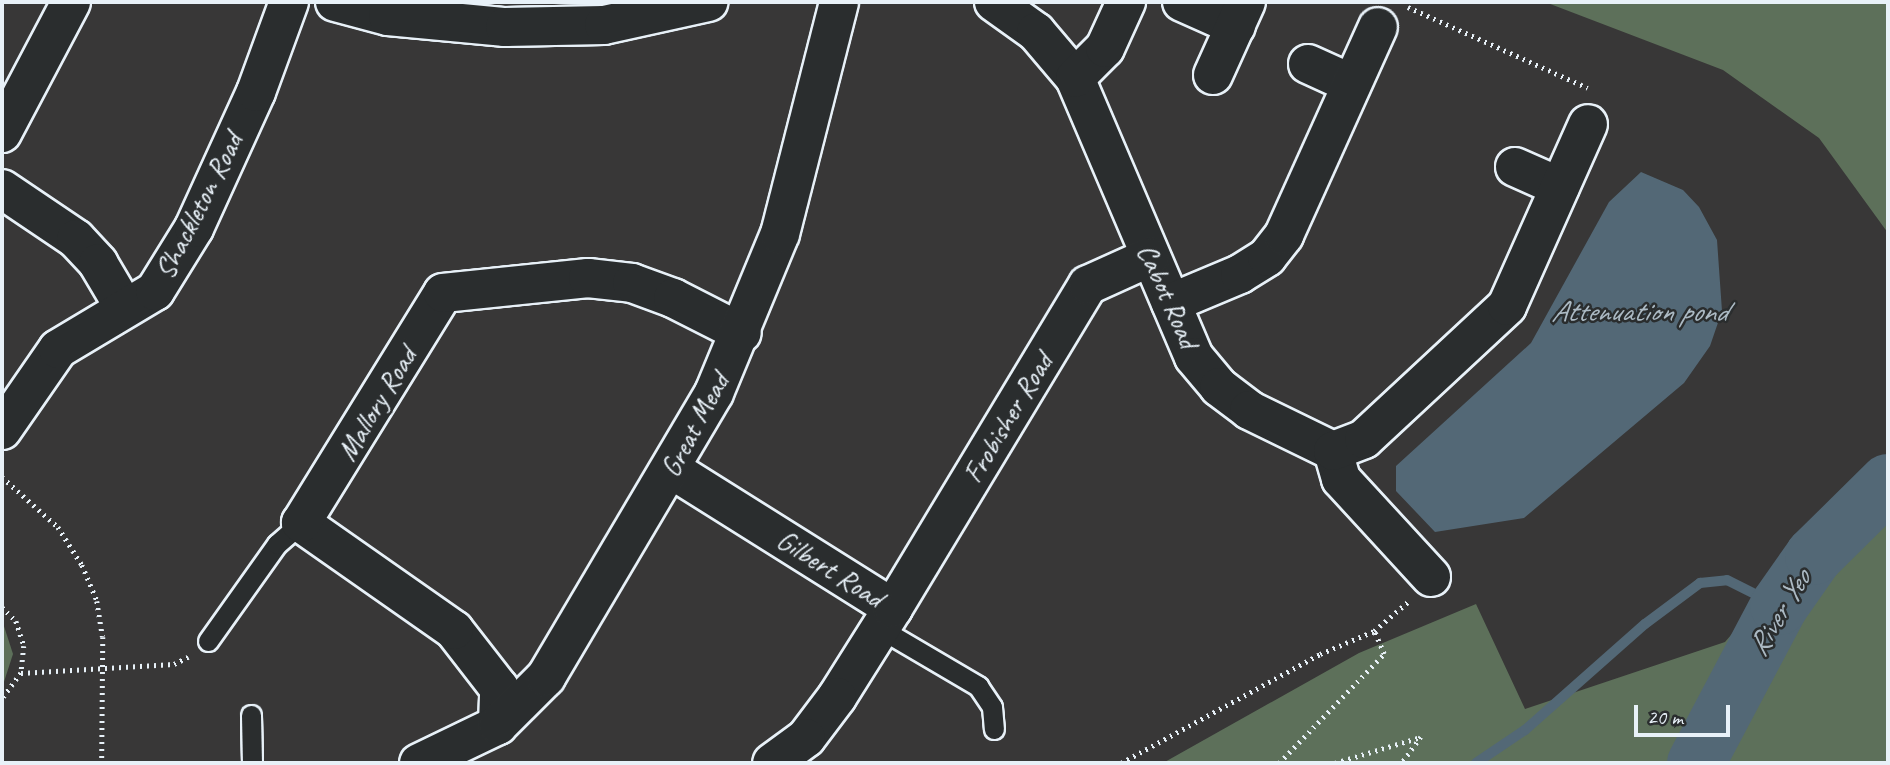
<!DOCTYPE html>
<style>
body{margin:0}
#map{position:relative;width:1890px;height:765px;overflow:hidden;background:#383737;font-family:Caveat,sans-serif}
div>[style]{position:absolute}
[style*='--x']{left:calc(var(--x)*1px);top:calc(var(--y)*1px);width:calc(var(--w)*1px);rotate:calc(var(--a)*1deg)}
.green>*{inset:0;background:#5d705a}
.water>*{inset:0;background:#536876}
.stream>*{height:10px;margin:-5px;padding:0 5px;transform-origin:5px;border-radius:5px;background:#536876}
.river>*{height:58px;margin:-29px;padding:0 29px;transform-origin:29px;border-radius:29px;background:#536876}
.path>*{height:4.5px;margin-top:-2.25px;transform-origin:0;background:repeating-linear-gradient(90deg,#e8f1f8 0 2px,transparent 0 7px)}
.roads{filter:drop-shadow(2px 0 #e8f1f8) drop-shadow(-2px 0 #e8f1f8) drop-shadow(0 2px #e8f1f8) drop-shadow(0 -2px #e8f1f8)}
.lane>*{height:19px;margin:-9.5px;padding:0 9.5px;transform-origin:9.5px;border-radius:9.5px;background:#2a2d2e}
.street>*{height:38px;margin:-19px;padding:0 19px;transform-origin:19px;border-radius:19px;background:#2a2d2e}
span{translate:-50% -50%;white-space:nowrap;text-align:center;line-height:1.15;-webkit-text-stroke:5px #2a2d2e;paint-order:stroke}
.street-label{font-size:28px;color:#e8f1f8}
.water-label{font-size:30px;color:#acbac4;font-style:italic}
.frame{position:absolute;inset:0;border:4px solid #e8f1f8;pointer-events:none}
.scale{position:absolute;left:1634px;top:705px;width:96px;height:32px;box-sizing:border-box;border:4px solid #e8f1f8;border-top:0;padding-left:9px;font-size:21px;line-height:24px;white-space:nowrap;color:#e8f1f8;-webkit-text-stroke:5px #2a2d2e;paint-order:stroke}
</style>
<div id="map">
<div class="green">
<div style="clip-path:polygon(1545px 2px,1888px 2px,1888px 233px,1819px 138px,1723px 70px)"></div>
<div style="clip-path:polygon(1888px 454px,1888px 763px,1163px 763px,1359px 653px,1476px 604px,1525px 709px,1725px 642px)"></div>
<div style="clip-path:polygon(2px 620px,13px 654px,2px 688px)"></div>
</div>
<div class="water">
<div style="clip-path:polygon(1641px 172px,1683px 190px,1699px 207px,1717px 240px,1722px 311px,1710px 346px,1684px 383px,1524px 518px,1435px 532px,1396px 491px,1396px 466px,1531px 343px,1609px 202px)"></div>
</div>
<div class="stream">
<div style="--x:1476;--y:763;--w:59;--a:-34"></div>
<div style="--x:1525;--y:730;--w:160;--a:-41.5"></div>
<div style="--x:1645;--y:624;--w:69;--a:-36.7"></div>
<div style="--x:1700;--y:583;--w:27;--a:-6"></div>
<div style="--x:1727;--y:580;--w:58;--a:26.6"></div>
</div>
<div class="river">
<div style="--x:1696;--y:763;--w:178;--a:-62.1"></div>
<div style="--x:1779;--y:606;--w:61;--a:-55"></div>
<div style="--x:1814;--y:556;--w:104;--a:-44.6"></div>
</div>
<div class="path">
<div style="--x:1408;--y:7;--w:197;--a:24.2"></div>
<div style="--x:2;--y:477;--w:75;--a:41.8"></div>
<div style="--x:58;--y:527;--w:45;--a:57.7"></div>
<div style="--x:82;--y:565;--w:39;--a:67"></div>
<div style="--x:97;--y:601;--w:36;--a:81"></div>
<div style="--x:103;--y:637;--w:126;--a:90.5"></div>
<div style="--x:2;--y:607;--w:20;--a:45"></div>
<div style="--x:16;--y:621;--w:26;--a:72"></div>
<div style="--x:24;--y:646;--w:27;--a:96"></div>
<div style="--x:21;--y:673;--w:32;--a:126"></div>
<div style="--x:21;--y:673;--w:153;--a:-3.4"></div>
<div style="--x:174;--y:664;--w:16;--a:-27"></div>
<div style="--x:1121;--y:763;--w:227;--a:-28.7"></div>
<div style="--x:1320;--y:654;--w:59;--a:-23.1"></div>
<div style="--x:1374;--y:631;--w:46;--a:-40.6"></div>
<div style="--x:1279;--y:763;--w:151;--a:-46.1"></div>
<div style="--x:1384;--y:654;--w:25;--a:-113"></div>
<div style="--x:1335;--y:763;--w:90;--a:-16.8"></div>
<div style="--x:1421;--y:737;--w:32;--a:126"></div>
</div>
<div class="roads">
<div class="lane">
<div style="--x:881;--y:629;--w:113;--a:30.4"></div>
<div style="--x:978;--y:686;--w:25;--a:56"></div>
<div style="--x:992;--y:707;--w:22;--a:85"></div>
<div style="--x:208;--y:641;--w:119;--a:-54.6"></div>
<div style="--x:277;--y:544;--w:32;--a:-41"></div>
<div style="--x:251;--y:715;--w:48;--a:88.8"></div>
</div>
<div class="street">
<div style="--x:335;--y:2;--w:55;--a:14.8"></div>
<div style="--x:388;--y:16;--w:118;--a:5.4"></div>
<div style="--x:505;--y:27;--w:99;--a:-1.2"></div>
<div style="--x:604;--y:25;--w:107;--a:-12.4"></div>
<div style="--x:994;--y:2;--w:52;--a:35.5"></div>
<div style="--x:1036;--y:32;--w:60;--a:49.7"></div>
<div style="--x:1075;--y:78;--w:303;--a:66.9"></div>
<div style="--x:1194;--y:357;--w:39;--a:50"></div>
<div style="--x:1219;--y:387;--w:38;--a:37"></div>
<div style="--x:1249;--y:410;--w:93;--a:26"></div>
<div style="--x:1333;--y:451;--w:29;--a:74"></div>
<div style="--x:1341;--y:479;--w:133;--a:47.4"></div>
<div style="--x:1182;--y:2;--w:59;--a:24"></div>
<div style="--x:1308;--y:64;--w:48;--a:24.4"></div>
<div style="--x:1213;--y:75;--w:80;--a:-65.7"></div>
<div style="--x:1075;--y:78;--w:42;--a:-45"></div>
<div style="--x:1105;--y:48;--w:51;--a:-65.5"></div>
<div style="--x:2;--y:133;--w:148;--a:-62.2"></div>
<div style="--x:1515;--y:167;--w:49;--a:24"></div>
<div style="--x:2;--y:189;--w:89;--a:34"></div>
<div style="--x:76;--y:239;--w:33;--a:47"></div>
<div style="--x:98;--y:263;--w:51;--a:59.4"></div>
<div style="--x:1171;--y:303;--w:75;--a:-22.8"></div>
<div style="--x:1240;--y:274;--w:32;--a:-32"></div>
<div style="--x:1267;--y:257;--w:28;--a:-52"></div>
<div style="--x:1284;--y:235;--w:228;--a:-65.7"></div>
<div style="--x:2;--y:430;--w:98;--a:-55.3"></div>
<div style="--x:58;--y:349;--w:113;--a:-30.9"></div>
<div style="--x:155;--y:291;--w:74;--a:-58.2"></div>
<div style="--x:194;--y:228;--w:149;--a:-65.5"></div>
<div style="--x:256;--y:92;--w:96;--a:-69.9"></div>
<div style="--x:1333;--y:451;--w:33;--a:-21"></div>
<div style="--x:1364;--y:439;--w:195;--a:-42.9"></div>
<div style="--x:1507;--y:306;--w:199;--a:-66"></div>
<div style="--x:671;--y:469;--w:262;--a:32.1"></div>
<div style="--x:893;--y:608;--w:105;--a:122.2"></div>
<div style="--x:837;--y:697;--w:51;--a:127.1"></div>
<div style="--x:806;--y:738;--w:42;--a:143.7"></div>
<div style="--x:893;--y:608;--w:377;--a:-58.9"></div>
<div style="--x:1088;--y:285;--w:68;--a:-24.3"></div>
<div style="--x:498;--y:725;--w:37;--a:-88"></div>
<div style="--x:499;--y:688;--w:73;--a:-127.8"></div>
<div style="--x:454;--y:630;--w:187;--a:-145"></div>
<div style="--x:301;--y:523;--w:270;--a:-58.3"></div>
<div style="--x:443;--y:293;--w:146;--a:-5.9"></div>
<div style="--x:588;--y:278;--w:44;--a:6.5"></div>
<div style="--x:632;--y:283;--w:44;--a:20.1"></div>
<div style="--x:673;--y:298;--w:77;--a:26.9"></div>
<div style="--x:419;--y:763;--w:88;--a:-25.7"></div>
<div style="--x:498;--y:725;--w:68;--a:-45"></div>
<div style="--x:546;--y:677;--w:330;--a:-59.4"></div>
<div style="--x:714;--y:393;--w:172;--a:-67.5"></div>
<div style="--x:780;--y:234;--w:239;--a:-75.7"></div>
</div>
</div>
<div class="street-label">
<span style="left:199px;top:206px;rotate:-63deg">Shackleton Road</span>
<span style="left:1168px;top:296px;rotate:66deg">Cabot Road</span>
<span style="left:377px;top:404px;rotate:-59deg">Mallory Road</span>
<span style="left:1008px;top:418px;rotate:-59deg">Frobisher Road</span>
<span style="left:695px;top:425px;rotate:-62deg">Great Mead</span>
<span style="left:830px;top:569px;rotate:32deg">Gilbert Road</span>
</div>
<div class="water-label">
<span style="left:1639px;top:311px">Attenuation pond</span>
<span style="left:1779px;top:613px;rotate:-59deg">River Yeo</span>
</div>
<div class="frame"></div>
<div class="scale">20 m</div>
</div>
